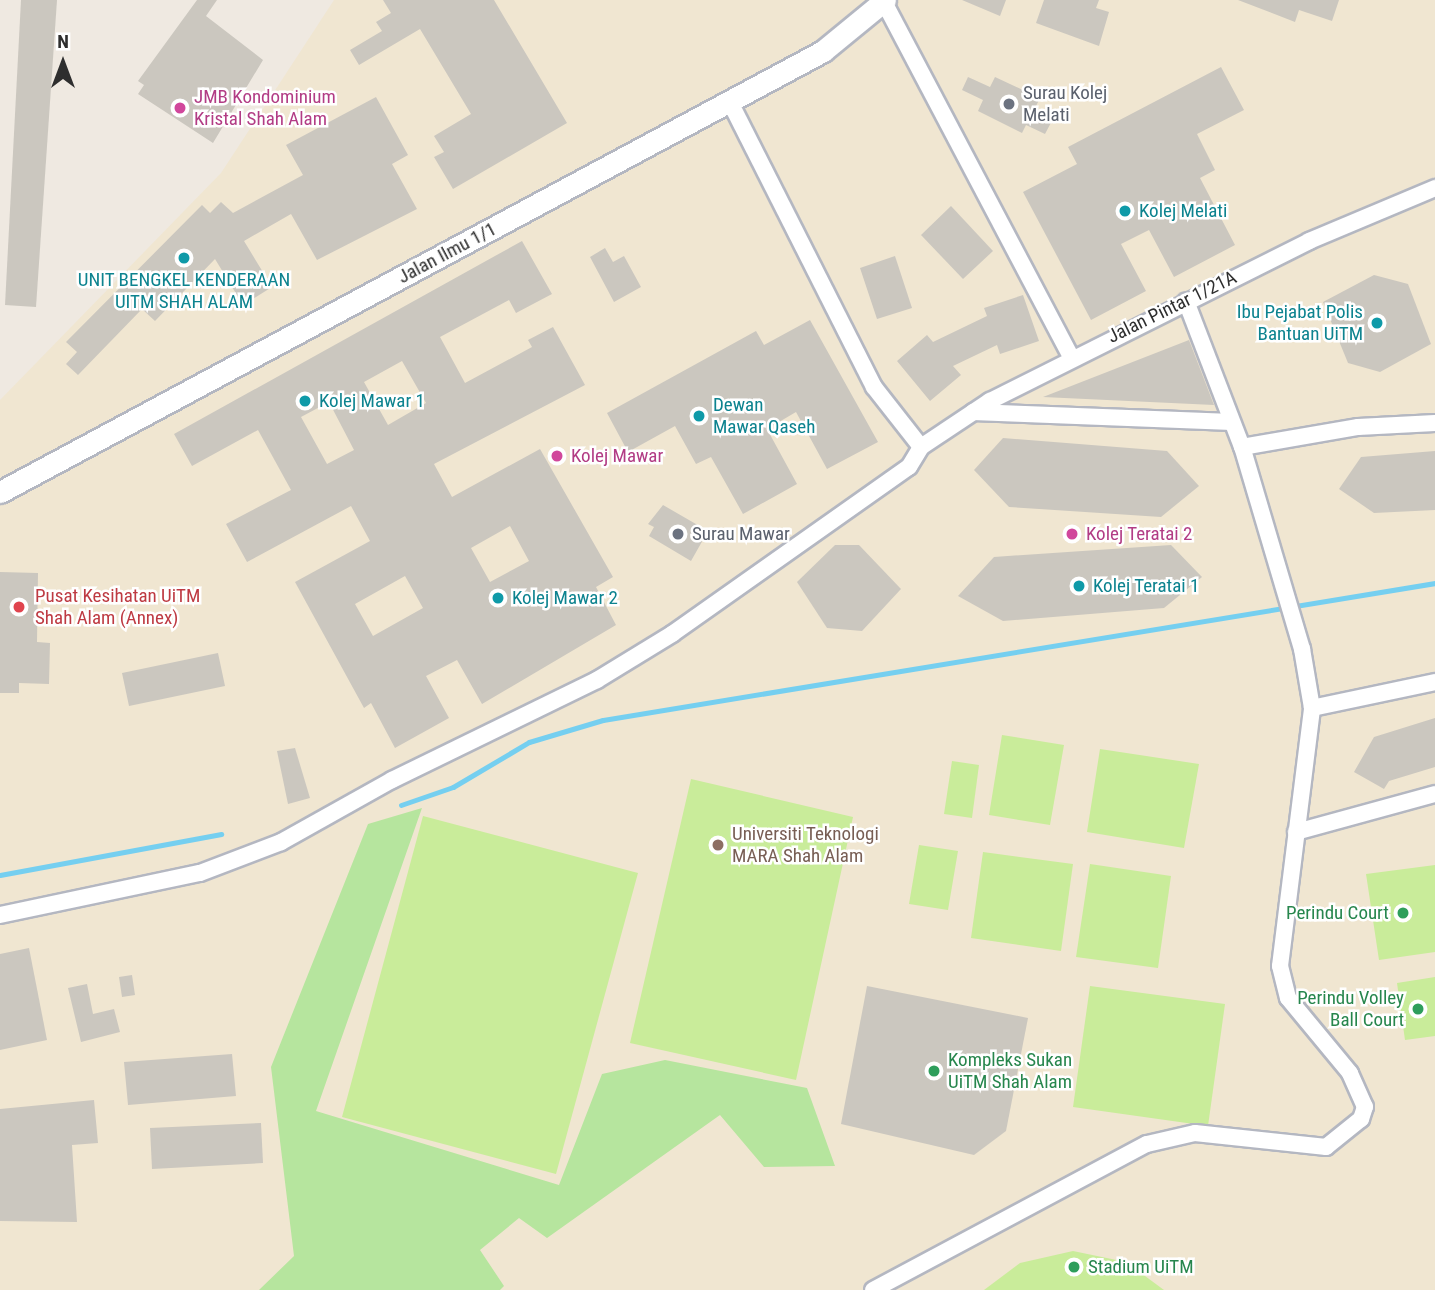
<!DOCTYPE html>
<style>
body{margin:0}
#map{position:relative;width:1435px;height:1290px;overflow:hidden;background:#efe9e1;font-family:"Roboto Condensed",sans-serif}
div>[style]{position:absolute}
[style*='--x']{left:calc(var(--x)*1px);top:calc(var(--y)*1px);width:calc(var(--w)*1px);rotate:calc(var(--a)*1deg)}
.education>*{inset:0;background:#f0e6d1}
.green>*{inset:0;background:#b6e59e}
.pitch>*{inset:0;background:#c9ec9a}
.stream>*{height:5px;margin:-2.5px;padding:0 2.5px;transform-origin:2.5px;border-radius:2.5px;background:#75cff0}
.building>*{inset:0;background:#cbc7bf}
.roads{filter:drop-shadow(2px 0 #b4b7c1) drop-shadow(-2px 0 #b4b7c1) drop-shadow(0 2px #b4b7c1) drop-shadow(0 -2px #b4b7c1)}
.street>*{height:16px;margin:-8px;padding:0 8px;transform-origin:8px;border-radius:8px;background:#fff}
.secondary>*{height:21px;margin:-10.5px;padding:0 10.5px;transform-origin:10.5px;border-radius:10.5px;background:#fff}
.dots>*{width:19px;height:19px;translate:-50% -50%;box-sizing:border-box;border:4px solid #fff;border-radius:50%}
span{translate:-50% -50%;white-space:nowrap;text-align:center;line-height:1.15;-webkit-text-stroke:5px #fff;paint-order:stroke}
.worship-label{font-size:19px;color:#5b616d}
.left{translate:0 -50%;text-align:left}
.hotel-label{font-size:19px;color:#b23c85}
.culture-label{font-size:19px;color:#0d838f}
.right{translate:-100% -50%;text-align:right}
.street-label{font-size:19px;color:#2e2e2e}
.health-label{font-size:19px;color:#be3a42}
.education-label{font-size:19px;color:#785e54}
.leisure-label{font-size:19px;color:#27864d}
.north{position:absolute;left:28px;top:28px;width:70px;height:70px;-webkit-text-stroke:5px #fff;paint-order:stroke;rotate:0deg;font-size:19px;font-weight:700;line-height:28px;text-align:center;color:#2e2e2e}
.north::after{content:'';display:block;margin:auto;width:24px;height:32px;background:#2e2e2e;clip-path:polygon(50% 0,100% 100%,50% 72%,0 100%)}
</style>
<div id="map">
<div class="education">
<div style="clip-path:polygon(334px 0,1435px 0,1435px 1290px,0 1290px,0 400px,221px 173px)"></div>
</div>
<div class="green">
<div style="clip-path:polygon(422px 808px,316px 1111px,559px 1185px,602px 1074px,665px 1060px,807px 1088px,835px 1166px,764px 1167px,720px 1115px,547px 1238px,519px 1218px,480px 1250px,504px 1286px,500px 1290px,259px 1290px,294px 1256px,271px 1067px,368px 824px)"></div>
</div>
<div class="pitch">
<div style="clip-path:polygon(1002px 735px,1064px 745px,1050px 825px,989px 815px)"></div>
<div style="clip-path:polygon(1100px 749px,1199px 764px,1184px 848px,1087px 832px)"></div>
<div style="clip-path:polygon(952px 761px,979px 765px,972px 818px,944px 814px)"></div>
<div style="clip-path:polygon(691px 779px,853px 817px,796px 1080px,630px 1043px)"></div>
<div style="clip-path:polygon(423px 816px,638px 873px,556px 1174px,342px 1117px)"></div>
<div style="clip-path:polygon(919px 845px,958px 851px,948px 910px,909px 904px)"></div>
<div style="clip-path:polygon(983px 852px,1073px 864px,1061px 951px,971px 938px)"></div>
<div style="clip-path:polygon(1090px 864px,1171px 876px,1158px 968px,1076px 957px)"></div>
<div style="clip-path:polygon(1435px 865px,1435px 952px,1379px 960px,1366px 874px)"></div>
<div style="clip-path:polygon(1435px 977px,1435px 1036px,1405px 1040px,1397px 983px)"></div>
<div style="clip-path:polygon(1090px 986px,1225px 1004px,1208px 1126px,1073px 1107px)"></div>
<div style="clip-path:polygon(1073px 1251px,1126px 1262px,1164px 1290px,984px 1290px,1020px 1263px)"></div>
</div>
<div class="stream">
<div style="--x:401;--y:805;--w:55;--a:-19.1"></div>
<div style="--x:453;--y:787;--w:88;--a:-30.6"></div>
<div style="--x:529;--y:742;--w:77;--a:-16.6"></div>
<div style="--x:603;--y:720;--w:843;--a:-9.35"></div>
<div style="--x:0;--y:875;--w:225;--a:-10.5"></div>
</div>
<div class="building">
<div style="clip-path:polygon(21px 0,57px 0,36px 307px,5px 305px)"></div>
<div style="clip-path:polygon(197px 0,217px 0,206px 16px,263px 60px,213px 143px,138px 94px,144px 85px,138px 81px)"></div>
<div style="clip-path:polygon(383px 0,494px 0,567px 123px,453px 189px,434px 157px,444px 152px,434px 136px,471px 114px,420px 29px,359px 65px,350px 50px,382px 31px,376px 22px,391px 13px)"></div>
<div style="clip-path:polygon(962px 0,1006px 0,1000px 16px)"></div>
<div style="clip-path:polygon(1044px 0,1099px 0,1096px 8px,1109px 12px,1099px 46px,1036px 23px)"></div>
<div style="clip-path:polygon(1238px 0,1339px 0,1332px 21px,1299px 10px,1295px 22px)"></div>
<div style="clip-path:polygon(1221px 67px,1244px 110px,1197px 134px,1215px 170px,1200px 178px,1235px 245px,1174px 277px,1149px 230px,1121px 244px,1146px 291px,1091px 320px,1023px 192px,1077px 164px,1068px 147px)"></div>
<div style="clip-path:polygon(968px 77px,990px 87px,995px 77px,1040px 98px,1035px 108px,1054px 117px,1045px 134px,1026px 125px,1022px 133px,978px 111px,983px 100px,962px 90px)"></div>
<div style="clip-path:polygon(376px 97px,408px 155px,392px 164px,417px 209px,317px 260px,291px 214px,244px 241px,272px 287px,243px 305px,215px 259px,155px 321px,142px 309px,78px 375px,66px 364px,77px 352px,66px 342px,202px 205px,210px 213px,221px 202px,233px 213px,303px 175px,286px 145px)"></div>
<div style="clip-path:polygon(951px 206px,993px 251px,963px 279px,921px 235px)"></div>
<div style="clip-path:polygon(evenodd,522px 241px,552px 294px,516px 313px,509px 300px,440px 337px,465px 383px,532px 347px,528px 340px,553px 327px,585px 385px,434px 464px,452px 497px,540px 449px,613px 577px,596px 587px,616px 625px,482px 704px,457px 660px,426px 676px,449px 718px,395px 748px,371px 703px,364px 708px,295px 582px,370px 541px,351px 506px,247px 562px,226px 524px,291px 490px,258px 430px,192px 466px,174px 434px,522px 241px,402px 361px,426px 403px,388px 425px,364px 382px,402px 361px,522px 241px,329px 402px,354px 450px,327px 464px,301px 417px,329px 402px,522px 241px,510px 526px,529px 561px,490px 582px,471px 548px,510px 526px,522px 241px,405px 576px,423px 608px,373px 636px,355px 604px,405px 576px)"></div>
<div style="clip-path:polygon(605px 248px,613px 262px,624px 256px,641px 287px,614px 302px,590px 257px)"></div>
<div style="clip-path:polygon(895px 256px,912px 308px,877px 319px,860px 268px)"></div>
<div style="clip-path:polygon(1374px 275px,1408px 284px,1431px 344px,1380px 372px,1348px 363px,1323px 302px)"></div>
<div style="clip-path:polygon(1023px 295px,1039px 341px,1000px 354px,997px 345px,953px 366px,961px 375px,930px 401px,897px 361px,927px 335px,933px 342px,987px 316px,984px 308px)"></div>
<div style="clip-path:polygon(810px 320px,878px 442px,827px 469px,796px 412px,767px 429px,797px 484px,743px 514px,711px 457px,696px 464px,675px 426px,628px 452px,607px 413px,756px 331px,764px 345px)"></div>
<div style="clip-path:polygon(1189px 340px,1214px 405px,1043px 397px)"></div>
<div style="clip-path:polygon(1003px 438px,1167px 451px,1199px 486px,1161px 517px,1009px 507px,974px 470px)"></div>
<div style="clip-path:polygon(1435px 451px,1435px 510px,1374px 513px,1339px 489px,1361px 457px)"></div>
<div style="clip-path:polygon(663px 505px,708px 531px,691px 561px,649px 536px,654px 527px,648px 524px)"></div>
<div style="clip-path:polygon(835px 545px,859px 545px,901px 589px,862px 631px,827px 628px,797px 582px)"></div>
<div style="clip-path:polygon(1171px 545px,1202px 577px,1164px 608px,1003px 621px,958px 596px,994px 557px)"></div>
<div style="clip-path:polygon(0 572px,38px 573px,37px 642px,50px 643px,49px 684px,19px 683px,19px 693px,0 693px)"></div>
<div style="clip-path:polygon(218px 653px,225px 686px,129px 706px,122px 673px)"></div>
<div style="clip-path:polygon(1435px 718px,1435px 767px,1389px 781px,1384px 789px,1354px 772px,1374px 737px)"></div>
<div style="clip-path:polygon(295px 748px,310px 798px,288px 804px,277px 751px)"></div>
<div style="clip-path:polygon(29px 948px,47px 1040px,0 1050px,0 954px)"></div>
<div style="clip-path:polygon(132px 975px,135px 995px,122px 997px,119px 977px)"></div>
<div style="clip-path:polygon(87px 984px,93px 1014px,114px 1009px,120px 1032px,81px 1042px,68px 988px)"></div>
<div style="clip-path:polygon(867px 986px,1028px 1018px,1006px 1131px,974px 1155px,841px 1124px)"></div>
<div style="clip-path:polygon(232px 1054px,236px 1096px,128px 1105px,124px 1062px)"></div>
<div style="clip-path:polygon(94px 1100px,98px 1143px,72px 1145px,77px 1222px,0 1221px,0 1109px)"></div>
<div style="clip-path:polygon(261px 1123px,263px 1163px,152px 1169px,150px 1128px)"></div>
</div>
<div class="roads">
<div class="street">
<div style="--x:884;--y:2;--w:400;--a:62.2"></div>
<div style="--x:730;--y:102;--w:319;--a:63.2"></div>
<div style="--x:874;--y:387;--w:76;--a:51.9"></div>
<div style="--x:973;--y:412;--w:259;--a:2.2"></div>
<div style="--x:1242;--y:447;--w:118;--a:-9.8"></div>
<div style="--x:1358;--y:427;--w:77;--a:-3"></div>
<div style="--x:1312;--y:708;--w:126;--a:-11.9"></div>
<div style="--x:1296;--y:832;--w:144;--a:-15.3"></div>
<div style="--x:0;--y:915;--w:204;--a:-11.9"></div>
<div style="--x:200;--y:873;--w:87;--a:-20.9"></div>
<div style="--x:281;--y:842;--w:127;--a:-29.2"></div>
<div style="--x:392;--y:780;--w:228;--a:-26"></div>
<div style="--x:597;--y:680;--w:88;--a:-31.5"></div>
<div style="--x:672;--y:634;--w:290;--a:-35.2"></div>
<div style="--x:909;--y:467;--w:23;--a:-59"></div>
<div style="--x:921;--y:447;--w:83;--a:-33.7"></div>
<div style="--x:990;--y:401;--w:357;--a:-26.6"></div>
<div style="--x:1309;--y:241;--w:137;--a:-22.8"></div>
<div style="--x:873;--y:1290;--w:310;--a:-28.1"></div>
<div style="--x:1147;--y:1144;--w:49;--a:-12.9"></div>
<div style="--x:1195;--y:1133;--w:132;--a:6.1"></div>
<div style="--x:1326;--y:1147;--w:45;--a:-38.7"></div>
<div style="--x:1361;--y:1119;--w:13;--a:-72"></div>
<div style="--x:1365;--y:1107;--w:37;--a:-114"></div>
<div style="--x:1350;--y:1073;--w:97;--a:-129.6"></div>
<div style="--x:1288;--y:998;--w:33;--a:-104"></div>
<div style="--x:1280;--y:966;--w:260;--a:-82.9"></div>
<div style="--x:1312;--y:708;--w:60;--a:-99.6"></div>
<div style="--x:1302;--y:649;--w:211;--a:-106.5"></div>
<div style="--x:1242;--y:447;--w:156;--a:-111"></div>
</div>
<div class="secondary">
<div style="--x:0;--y:492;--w:934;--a:-28.18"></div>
<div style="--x:823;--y:51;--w:80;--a:-39.4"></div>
</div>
</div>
<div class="dots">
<div style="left:1009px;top:104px;background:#6b7280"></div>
<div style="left:180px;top:108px;background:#d1479c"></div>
<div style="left:1125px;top:211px;background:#0f9aa8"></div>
<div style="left:184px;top:258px;background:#0f9aa8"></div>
<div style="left:1377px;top:323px;background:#0f9aa8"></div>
<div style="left:305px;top:401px;background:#0f9aa8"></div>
<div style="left:699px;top:416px;background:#0f9aa8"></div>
<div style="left:557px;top:456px;background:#d1479c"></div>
<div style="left:678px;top:534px;background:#6b7280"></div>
<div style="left:1072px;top:534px;background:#d1479c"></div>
<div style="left:1079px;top:586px;background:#0f9aa8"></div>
<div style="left:498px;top:598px;background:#0f9aa8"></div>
<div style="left:19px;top:607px;background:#e0444e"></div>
<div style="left:718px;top:845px;background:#8d6e63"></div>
<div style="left:1403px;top:913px;background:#2e9e5b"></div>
<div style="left:1418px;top:1009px;background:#2e9e5b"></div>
<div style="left:934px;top:1071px;background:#2e9e5b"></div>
<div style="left:1074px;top:1267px;background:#2e9e5b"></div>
</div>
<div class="worship-label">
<span class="left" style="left:1023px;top:104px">Surau Kolej<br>Melati</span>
<span class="left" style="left:692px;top:534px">Surau Mawar</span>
</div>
<div class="hotel-label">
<span class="left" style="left:194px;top:108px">JMB Kondominium<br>Kristal Shah Alam</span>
<span class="left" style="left:571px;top:456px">Kolej Mawar</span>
<span class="left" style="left:1086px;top:534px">Kolej Teratai 2</span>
</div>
<div class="culture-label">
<span class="left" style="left:1139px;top:211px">Kolej Melati</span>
<span style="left:184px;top:291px">UNIT BENGKEL KENDERAAN<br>UITM SHAH ALAM</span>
<span class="right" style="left:1363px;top:323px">Ibu Pejabat Polis<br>Bantuan UiTM</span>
<span class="left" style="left:319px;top:401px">Kolej Mawar 1</span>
<span class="left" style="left:713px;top:416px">Dewan<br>Mawar Qaseh</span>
<span class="left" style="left:1093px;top:586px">Kolej Teratai 1</span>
<span class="left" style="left:512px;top:598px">Kolej Mawar 2</span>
</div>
<div class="street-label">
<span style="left:447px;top:253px;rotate:-28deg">Jalan Ilmu 1/1</span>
<span style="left:1172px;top:307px;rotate:-26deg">Jalan Pintar 1/21A</span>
</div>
<div class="health-label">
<span class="left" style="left:35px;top:607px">Pusat Kesihatan UiTM<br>Shah Alam (Annex)</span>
</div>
<div class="education-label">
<span class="left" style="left:732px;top:845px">Universiti Teknologi<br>MARA Shah Alam</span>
</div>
<div class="leisure-label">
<span class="right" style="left:1389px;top:913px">Perindu Court</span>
<span class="right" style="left:1404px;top:1009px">Perindu Volley<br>Ball Court</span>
<span class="left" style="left:948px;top:1071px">Kompleks Sukan<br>UiTM Shah Alam</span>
<span class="left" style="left:1088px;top:1267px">Stadium UiTM</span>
</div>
<div class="north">N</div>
</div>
